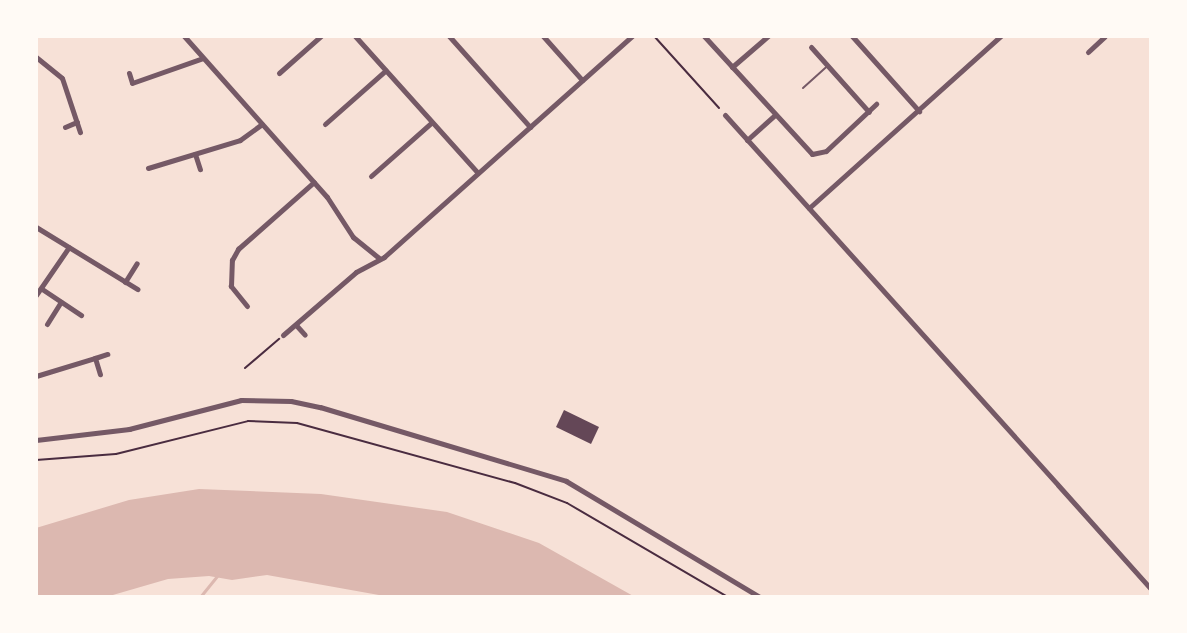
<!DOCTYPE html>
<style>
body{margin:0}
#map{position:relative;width:1187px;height:633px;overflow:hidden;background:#f7e1d7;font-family:"Golos Text",sans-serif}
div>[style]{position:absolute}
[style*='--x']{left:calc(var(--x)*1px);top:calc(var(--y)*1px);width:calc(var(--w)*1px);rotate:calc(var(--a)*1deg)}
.water>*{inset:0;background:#dcb8b0}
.stream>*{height:3px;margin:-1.5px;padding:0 1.5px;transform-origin:1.5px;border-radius:1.5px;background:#dcb8b0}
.building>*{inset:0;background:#644757}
.path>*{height:2px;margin:-1px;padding:0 1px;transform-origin:1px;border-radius:1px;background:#4a2c40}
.service>*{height:2px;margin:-1px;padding:0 1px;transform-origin:1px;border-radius:1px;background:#755966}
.minor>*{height:5px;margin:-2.5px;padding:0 2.5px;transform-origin:2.5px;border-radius:2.5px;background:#755966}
span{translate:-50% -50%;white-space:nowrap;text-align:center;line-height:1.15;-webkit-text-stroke:8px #fffaf5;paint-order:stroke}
.frame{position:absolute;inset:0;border:38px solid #fffaf5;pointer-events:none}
</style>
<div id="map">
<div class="water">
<div style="clip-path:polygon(199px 489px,321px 494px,447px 512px,539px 543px,635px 597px,390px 597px,267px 575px,232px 580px,209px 576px,168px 579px,106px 597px,36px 597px,36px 528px,129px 500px)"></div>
</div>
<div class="stream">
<div style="--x:200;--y:597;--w:27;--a:-51"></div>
</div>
<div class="building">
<div style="clip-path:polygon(564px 410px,599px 427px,591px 444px,556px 427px)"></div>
</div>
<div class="path">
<div style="--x:654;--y:36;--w:97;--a:47.9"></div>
<div style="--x:245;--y:368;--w:45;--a:-40.5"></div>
<div style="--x:36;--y:460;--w:80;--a:-4.3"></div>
<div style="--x:116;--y:454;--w:136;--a:-14"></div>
<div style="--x:248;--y:421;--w:49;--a:2.3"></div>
<div style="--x:297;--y:423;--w:226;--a:15.4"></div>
<div style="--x:515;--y:483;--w:56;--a:21"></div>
<div style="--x:567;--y:503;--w:186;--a:30.3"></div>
</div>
<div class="service">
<div style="--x:803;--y:88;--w:31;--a:-42"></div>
</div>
<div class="minor">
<div style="--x:184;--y:36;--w:215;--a:48.4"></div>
<div style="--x:327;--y:197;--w:48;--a:57"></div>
<div style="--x:353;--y:237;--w:33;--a:39"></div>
<div style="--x:355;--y:36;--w:184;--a:48.1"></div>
<div style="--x:449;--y:36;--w:122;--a:48.3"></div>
<div style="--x:543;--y:36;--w:59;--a:48.4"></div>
<div style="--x:704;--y:36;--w:160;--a:47.5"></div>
<div style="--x:812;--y:154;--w:14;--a:-12"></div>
<div style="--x:826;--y:151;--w:69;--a:-43.2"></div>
<div style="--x:852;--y:36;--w:101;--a:48.2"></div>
<div style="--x:811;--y:47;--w:87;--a:48.3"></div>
<div style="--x:1088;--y:52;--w:23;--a:-43"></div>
<div style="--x:36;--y:57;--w:33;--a:39"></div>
<div style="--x:62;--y:78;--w:57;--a:71.6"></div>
<div style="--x:732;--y:67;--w:48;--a:-40.7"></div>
<div style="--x:129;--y:73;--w:10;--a:73"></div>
<div style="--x:132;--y:83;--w:75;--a:-19.4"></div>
<div style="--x:279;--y:73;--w:56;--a:-41.4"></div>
<div style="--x:725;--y:115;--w:496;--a:48"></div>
<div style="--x:325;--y:124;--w:81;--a:-41.5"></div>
<div style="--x:65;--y:127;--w:13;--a:-23"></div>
<div style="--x:747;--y:140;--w:38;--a:-42"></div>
<div style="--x:195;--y:154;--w:16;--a:72"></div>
<div style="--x:148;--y:168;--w:96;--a:-16.9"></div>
<div style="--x:240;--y:140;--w:27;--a:-36"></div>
<div style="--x:371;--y:176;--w:81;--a:-41.5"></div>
<div style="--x:809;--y:208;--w:258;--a:-41.9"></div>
<div style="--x:36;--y:227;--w:119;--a:31.5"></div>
<div style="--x:125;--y:282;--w:22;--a:-58"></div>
<div style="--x:42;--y:289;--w:47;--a:33.7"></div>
<div style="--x:36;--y:295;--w:58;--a:-55.5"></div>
<div style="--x:247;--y:306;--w:26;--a:-129"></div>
<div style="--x:231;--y:286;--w:26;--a:-88"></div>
<div style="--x:232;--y:260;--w:13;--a:-61"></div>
<div style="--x:238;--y:249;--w:101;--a:-41.4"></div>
<div style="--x:47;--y:324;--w:26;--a:-58"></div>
<div style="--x:296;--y:325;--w:13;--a:48"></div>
<div style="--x:283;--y:335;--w:96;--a:-40.8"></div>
<div style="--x:356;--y:272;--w:32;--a:-28"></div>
<div style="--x:384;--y:257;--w:332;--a:-41.7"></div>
<div style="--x:95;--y:358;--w:13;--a:-18"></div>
<div style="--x:36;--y:376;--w:62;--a:-17"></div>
<div style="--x:95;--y:358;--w:17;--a:73"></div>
<div style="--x:36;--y:440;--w:94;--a:-6.7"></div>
<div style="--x:129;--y:429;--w:116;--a:-14.5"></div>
<div style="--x:241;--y:400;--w:50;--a:1.1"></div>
<div style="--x:291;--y:401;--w:30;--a:12"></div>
<div style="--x:320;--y:407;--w:257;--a:16.7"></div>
<div style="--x:566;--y:481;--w:226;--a:30.9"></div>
<div style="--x:1058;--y:485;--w:140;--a:48.2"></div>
</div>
<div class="frame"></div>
</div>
